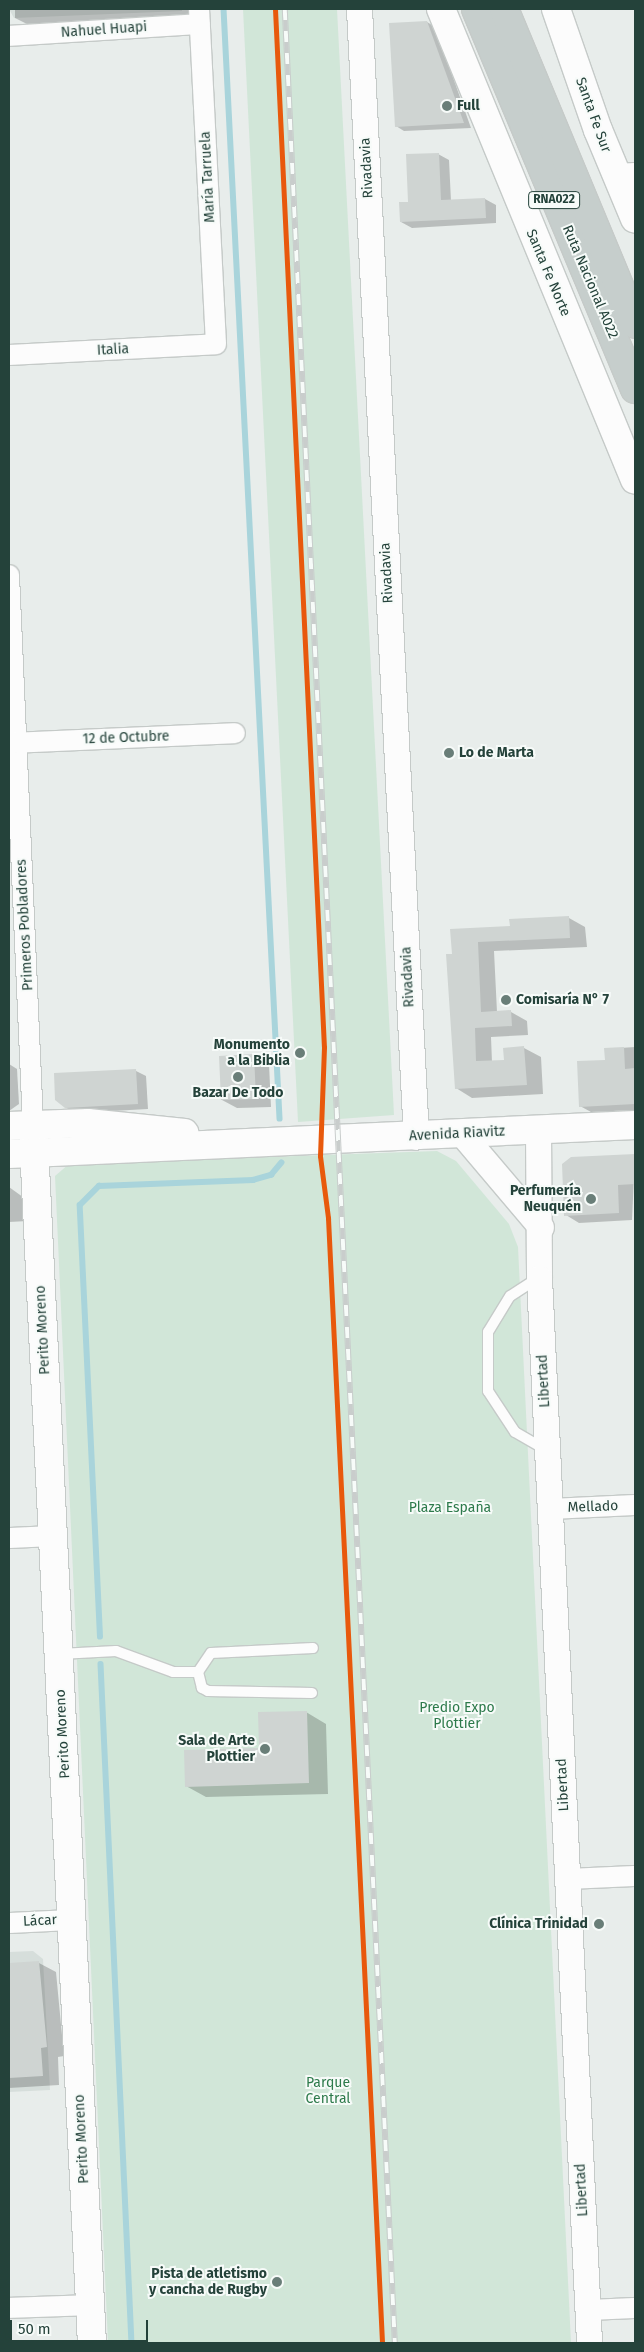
<!DOCTYPE html>
<meta charset="utf-8">
<style>
body{margin:0}
#map{position:relative;width:644px;height:2352px;overflow:hidden;background:#e8edeb;font-family:"Fira Sans",sans-serif}
div>[style]{position:absolute}
[style*='--x']{left:calc(var(--x)*1px);top:calc(var(--y)*1px);width:calc(var(--w)*1px);rotate:calc(var(--a)*1deg)}
.built>*{inset:0;background:#d6dedb}
.green>*{inset:0;background:#d1e6d8}
.shadow>*{inset:0;background:#0003}
.stream>*{height:5.5px;margin:-2.75px;padding:0 2.75px;transform-origin:2.75px;border-radius:2.75px;background:#a9d4db}
.building>*{inset:0;background:#cfd4d2}
.roads{filter:drop-shadow(1px 0 #c5cac8) drop-shadow(-1px 0 #c5cac8) drop-shadow(0 1px #c5cac8) drop-shadow(0 -1px #c5cac8)}
.service>*{height:10px;margin:-5px;padding:0 5px;transform-origin:5px;border-radius:5px;background:#fcfcfc}
.minor>*{height:20px;margin:-10px;padding:0 10px;transform-origin:10px;border-radius:10px;background:#fcfcfc}
.tertiary>*{height:25px;margin:-12.5px;padding:0 12.5px;transform-origin:12.5px;border-radius:12.5px;background:#fcfcfc}
.secondary>*{height:28px;margin:-14px;padding:0 14px;transform-origin:14px;border-radius:14px;background:#fcfcfc}
.trunk>*{height:28px;margin:-14px;padding:0 14px;transform-origin:14px;border-radius:14px;background:#c6cecc}
.rail>*{height:5.5px;margin-top:-2.75px;transform-origin:0;background:repeating-linear-gradient(90deg,#f7fbf9 0 11px,#c9cdcc 0 22px);box-sizing:border-box;border-block:1px solid #c9cdcc}
.cycleway>*{height:5px;margin:-2.5px;padding:0 2.5px;transform-origin:2.5px;border-radius:2.5px;background:#e8590c}
.dots>*{width:14px;height:14px;translate:-50% -50%;box-sizing:border-box;border:2px solid #f7fbf9;border-radius:50%}
span{translate:-50% -50%;white-space:nowrap;text-align:center;line-height:1.15;-webkit-text-stroke:4px #f7fbf9;paint-order:stroke}
.shield-label span{padding:1px 4px;background:#f7fbf9;border:1px solid;border-radius:4px;-webkit-text-stroke-width:0}
.shield-label{font-size:12px;color:#24423a;font-weight:700}
.street-label{font-size:14px;color:#24423a}
.poi-label{font-size:14px;color:#24423a;font-weight:700}
.left{translate:0 -50%;text-align:left}
.right{translate:-100% -50%;text-align:right}
.park-label{font-size:14px;color:#2d7a4b}
.frame{position:absolute;inset:0;border:10px solid #24423a;pointer-events:none}
.scale{position:absolute;left:10px;top:2320px;width:138px;height:22px;box-sizing:border-box;border:2px solid #24423a;border-top:0;padding-left:6px;font-size:15px;line-height:18px;white-space:nowrap;color:#24423a;-webkit-text-stroke:4px #f7fbf9;paint-order:stroke}
</style>
<div id="map">
<div class="built">
<div style="clip-path:polygon(9px 9px,182px 9px,182px 11px,14px 18px)"></div>
<div style="clip-path:polygon(33px 1951px,43px 1959px,50px 2090px,9px 2092px,9px 1952px)"></div>
</div>
<div class="green">
<div style="clip-path:polygon(243px 9px,337px 9px,394px 1115px,298px 1122px)"></div>
<div style="clip-path:polygon(437px 1151px,456px 1161px,509px 1224px,518px 1247px,571px 2343px,108px 2343px,55px 1176px,69px 1164px)"></div>
</div>
<div class="shadow">
<div style="clip-path:polygon(15px 9px,196px 9px,197px 19px,31px 26px,15px 18px)"></div>
<div style="clip-path:polygon(427px 22px,435px 27px,471px 128px,404px 131px,396px 126px)"></div>
<div style="clip-path:polygon(438px 154px,449px 160px,451px 201px,485px 199px,496px 205px,496px 223px,412px 228px,401px 222px)"></div>
<div style="clip-path:polygon(569px 918px,585px 927px,587px 947px,494px 951px,497px 1012px,511px 1012px,527px 1021px,528px 1035px,491px 1037px,492px 1062px,505px 1061px,524px 1048px,541px 1057px,543px 1094px,472px 1098px,456px 1088px,452px 930px,511px 927px)"></div>
<div style="clip-path:polygon(635px 1047px,635px 1110px,591px 1112px,580px 1106px,606px 1061px,605px 1049px)"></div>
<div style="clip-path:polygon(254px 1055px,269px 1064px,271px 1107px,237px 1108px,222px 1100px)"></div>
<div style="clip-path:polygon(9px 1064px,17px 1069px,19px 1104px,9px 1111px)"></div>
<div style="clip-path:polygon(136px 1071px,146px 1076px,148px 1109px,76px 1113px,65px 1107px,55px 1074px)"></div>
<div style="clip-path:polygon(635px 1155px,632px 1220px,579px 1223px,566px 1215px,572px 1158px)"></div>
<div style="clip-path:polygon(9px 1187px,27px 1200px,28px 1221px,9px 1222px)"></div>
<div style="clip-path:polygon(306px 1712px,326px 1724px,328px 1794px,206px 1797px,186px 1786px,260px 1749px)"></div>
<div style="clip-path:polygon(39px 1963px,56px 1972px,64px 2056px,58px 2057px,59px 2085px,9px 2088px,9px 1964px)"></div>
</div>
<div class="stream">
<div style="--x:224;--y:9;--w:1111;--a:87.11"></div>
<div style="--x:100;--y:1637;--w:432;--a:-92.7"></div>
<div style="--x:80;--y:1205;--w:27;--a:-45"></div>
<div style="--x:99;--y:1186;--w:154;--a:-2.2"></div>
<div style="--x:253;--y:1180;--w:19;--a:-16"></div>
<div style="--x:271;--y:1175;--w:16;--a:-50"></div>
<div style="--x:101;--y:1664;--w:680;--a:87.39"></div>
</div>
<div class="building">
<div style="clip-path:polygon(427px 21px,464px 123px,395px 127px,389px 23px)"></div>
<div style="clip-path:polygon(439px 153px,441px 200px,485px 198px,486px 218px,400px 222px,399px 202px,408px 202px,406px 154px)"></div>
<div style="clip-path:polygon(569px 916px,570px 938px,478px 942px,481px 1012px,511px 1010px,512px 1026px,475px 1028px,476px 1061px,504px 1060px,503px 1048px,524px 1046px,527px 1085px,455px 1089px,446px 954px,452px 954px,450px 929px,510px 926px,509px 919px)"></div>
<div style="clip-path:polygon(624px 1047px,625px 1069px,635px 1068px,635px 1104px,579px 1107px,577px 1061px,605px 1060px,604px 1048px)"></div>
<div style="clip-path:polygon(254px 1054px,256px 1099px,221px 1100px,219px 1056px)"></div>
<div style="clip-path:polygon(136px 1069px,138px 1104px,65px 1108px,55px 1100px,54px 1073px)"></div>
<div style="clip-path:polygon(635px 1154px,635px 1184px,618px 1185px,619px 1213px,564px 1216px,562px 1164px,571px 1157px)"></div>
<div style="clip-path:polygon(307px 1711px,309px 1783px,185px 1787px,184px 1750px,259px 1748px,258px 1712px)"></div>
<div style="clip-path:polygon(39px 1961px,47px 2047px,41px 2048px,43px 2076px,9px 2078px,9px 1963px)"></div>
</div>
<div class="roads">
<div class="service">
<div style="--x:538;--y:1278;--w:33;--a:147"></div>
<div style="--x:510;--y:1296;--w:42;--a:121.4"></div>
<div style="--x:488;--y:1332;--w:59;--a:90"></div>
<div style="--x:488;--y:1391;--w:49;--a:56.6"></div>
<div style="--x:515;--y:1432;--w:34;--a:30"></div>
<div style="--x:60;--y:1654;--w:56;--a:-3.1"></div>
<div style="--x:116;--y:1651;--w:61;--a:20.2"></div>
<div style="--x:173;--y:1672;--w:25;--a:0"></div>
<div style="--x:312;--y:1693;--w:104;--a:-178.9"></div>
<div style="--x:208;--y:1691;--w:7;--a:-153"></div>
<div style="--x:202;--y:1688;--w:16;--a:-104"></div>
<div style="--x:198;--y:1672;--w:23;--a:-56"></div>
<div style="--x:211;--y:1653;--w:102;--a:-2.8"></div>
</div>
<div class="minor">
<div style="--x:9;--y:36;--w:191;--a:-3.6"></div>
<div style="--x:615;--y:174;--w:20;--a:-3"></div>
<div style="--x:9;--y:355;--w:207;--a:-3"></div>
<div style="--x:216;--y:344;--w:335;--a:-92.9"></div>
<div style="--x:9;--y:575;--w:551;--a:87.5"></div>
<div style="--x:9;--y:743;--w:226;--a:-2.5"></div>
<div style="--x:550;--y:1509;--w:85;--a:-2.7"></div>
<div style="--x:9;--y:1538;--w:44;--a:-2.6"></div>
<div style="--x:567;--y:1879;--w:68;--a:-2.5"></div>
<div style="--x:9;--y:1923;--w:62;--a:-2.8"></div>
<div style="--x:9;--y:2308;--w:81;--a:-2.1"></div>
<div style="--x:588;--y:2310;--w:47;--a:-2.4"></div>
</div>
<div class="tertiary">
<div style="--x:359;--y:9;--w:1129;--a:87.11"></div>
<div style="--x:538;--y:1130;--w:148;--a:89.6"></div>
<div style="--x:539;--y:1278;--w:1066;--a:87.31"></div>
<div style="--x:462;--y:1134;--w:122;--a:49.7"></div>
</div>
<div class="secondary">
<div style="--x:441;--y:9;--w:509;--a:67.61"></div>
<div style="--x:556;--y:9;--w:128;--a:70.9"></div>
<div style="--x:598;--y:130;--w:96;--a:67.4"></div>
<div style="--x:33;--y:1125;--w:1219;--a:87.23"></div>
<div style="--x:9;--y:1126;--w:79;--a:-2.2"></div>
<div style="--x:88;--y:1123;--w:97;--a:5.9"></div>
<div style="--x:9;--y:1154;--w:627;--a:-2.65"></div>
</div>
<div class="trunk">
<div style="--x:476;--y:9;--w:412;--a:67.3"></div>
<div style="--x:504;--y:9;--w:341;--a:67.4"></div>
</div>
</div>
<div class="rail">
<div style="--x:285;--y:9;--w:2337;--a:87.3"></div>
</div>
<div class="cycleway">
<div style="--x:275;--y:9;--w:1039;--a:87.3"></div>
<div style="--x:324;--y:1047;--w:109;--a:92.1"></div>
<div style="--x:320;--y:1156;--w:63;--a:82.6"></div>
<div style="--x:328;--y:1218;--w:1126;--a:87.25"></div>
</div>
<div class="dots">
<div style="left:447px;top:106px;background:#697e78"></div>
<div style="left:449px;top:753px;background:#697e78"></div>
<div style="left:506px;top:1000px;background:#697e78"></div>
<div style="left:300px;top:1053px;background:#697e78"></div>
<div style="left:238px;top:1077px;background:#697e78"></div>
<div style="left:591px;top:1199px;background:#697e78"></div>
<div style="left:265px;top:1749px;background:#697e78"></div>
<div style="left:599px;top:1924px;background:#697e78"></div>
<div style="left:277px;top:2282px;background:#697e78"></div>
</div>
<div class="shield-label">
<span style="left:554px;top:200px">RNA022</span>
</div>
<div class="street-label">
<span style="left:104px;top:30px;rotate:-4deg">Nahuel Huapi</span>
<span style="left:593px;top:115px;rotate:70deg">Santa Fe Sur</span>
<span style="left:367px;top:168px;rotate:-93deg">Rivadavia</span>
<span style="left:208px;top:177px;rotate:-93deg">María Tarruela</span>
<span style="left:548px;top:273px;rotate:67deg">Santa Fe Norte</span>
<span style="left:590px;top:282px;rotate:67deg">Ruta Nacional A022</span>
<span style="left:113px;top:350px;rotate:-3deg">Italia</span>
<span style="left:387px;top:573px;rotate:-93deg">Rivadavia</span>
<span style="left:126px;top:738px;rotate:-2deg">12 de Octubre</span>
<span style="left:25px;top:925px;rotate:-93deg">Primeros Pobladores</span>
<span style="left:408px;top:977px;rotate:-93deg">Rivadavia</span>
<span style="left:457px;top:1134px;rotate:-3deg">Avenida Riavitz</span>
<span style="left:43px;top:1330px;rotate:-93deg">Perito Moreno</span>
<span style="left:544px;top:1381px;rotate:-93deg">Libertad</span>
<span style="left:593px;top:1507px;rotate:-2deg">Mellado</span>
<span style="left:63px;top:1734px;rotate:-93deg">Perito Moreno</span>
<span style="left:563px;top:1785px;rotate:-93deg">Libertad</span>
<span style="left:40px;top:1921px;rotate:-3deg">Lácar</span>
<span style="left:82px;top:2139px;rotate:-93deg">Perito Moreno</span>
<span style="left:582px;top:2190px;rotate:-93deg">Libertad</span>
</div>
<div class="poi-label">
<span class="left" style="left:457px;top:106px">Full</span>
<span class="left" style="left:459px;top:753px">Lo de Marta</span>
<span class="left" style="left:516px;top:1000px">Comisaría N° 7</span>
<span class="right" style="left:290px;top:1053px">Monumento<br>a la Biblia</span>
<span style="left:238px;top:1093px">Bazar De Todo</span>
<span class="right" style="left:581px;top:1199px">Perfumería<br>Neuquén</span>
<span class="right" style="left:255px;top:1749px">Sala de Arte<br>Plottier</span>
<span class="right" style="left:588px;top:1924px">Clínica Trinidad</span>
<span class="right" style="left:267px;top:2282px">Pista de atletismo<br>y cancha de Rugby</span>
</div>
<div class="park-label">
<span style="left:450px;top:1508px">Plaza España</span>
<span style="left:457px;top:1716px">Predio Expo<br>Plottier</span>
<span style="left:328px;top:2091px">Parque<br>Central</span>
</div>
<div class="frame"></div>
<div class="scale">50 m</div>
</div>
